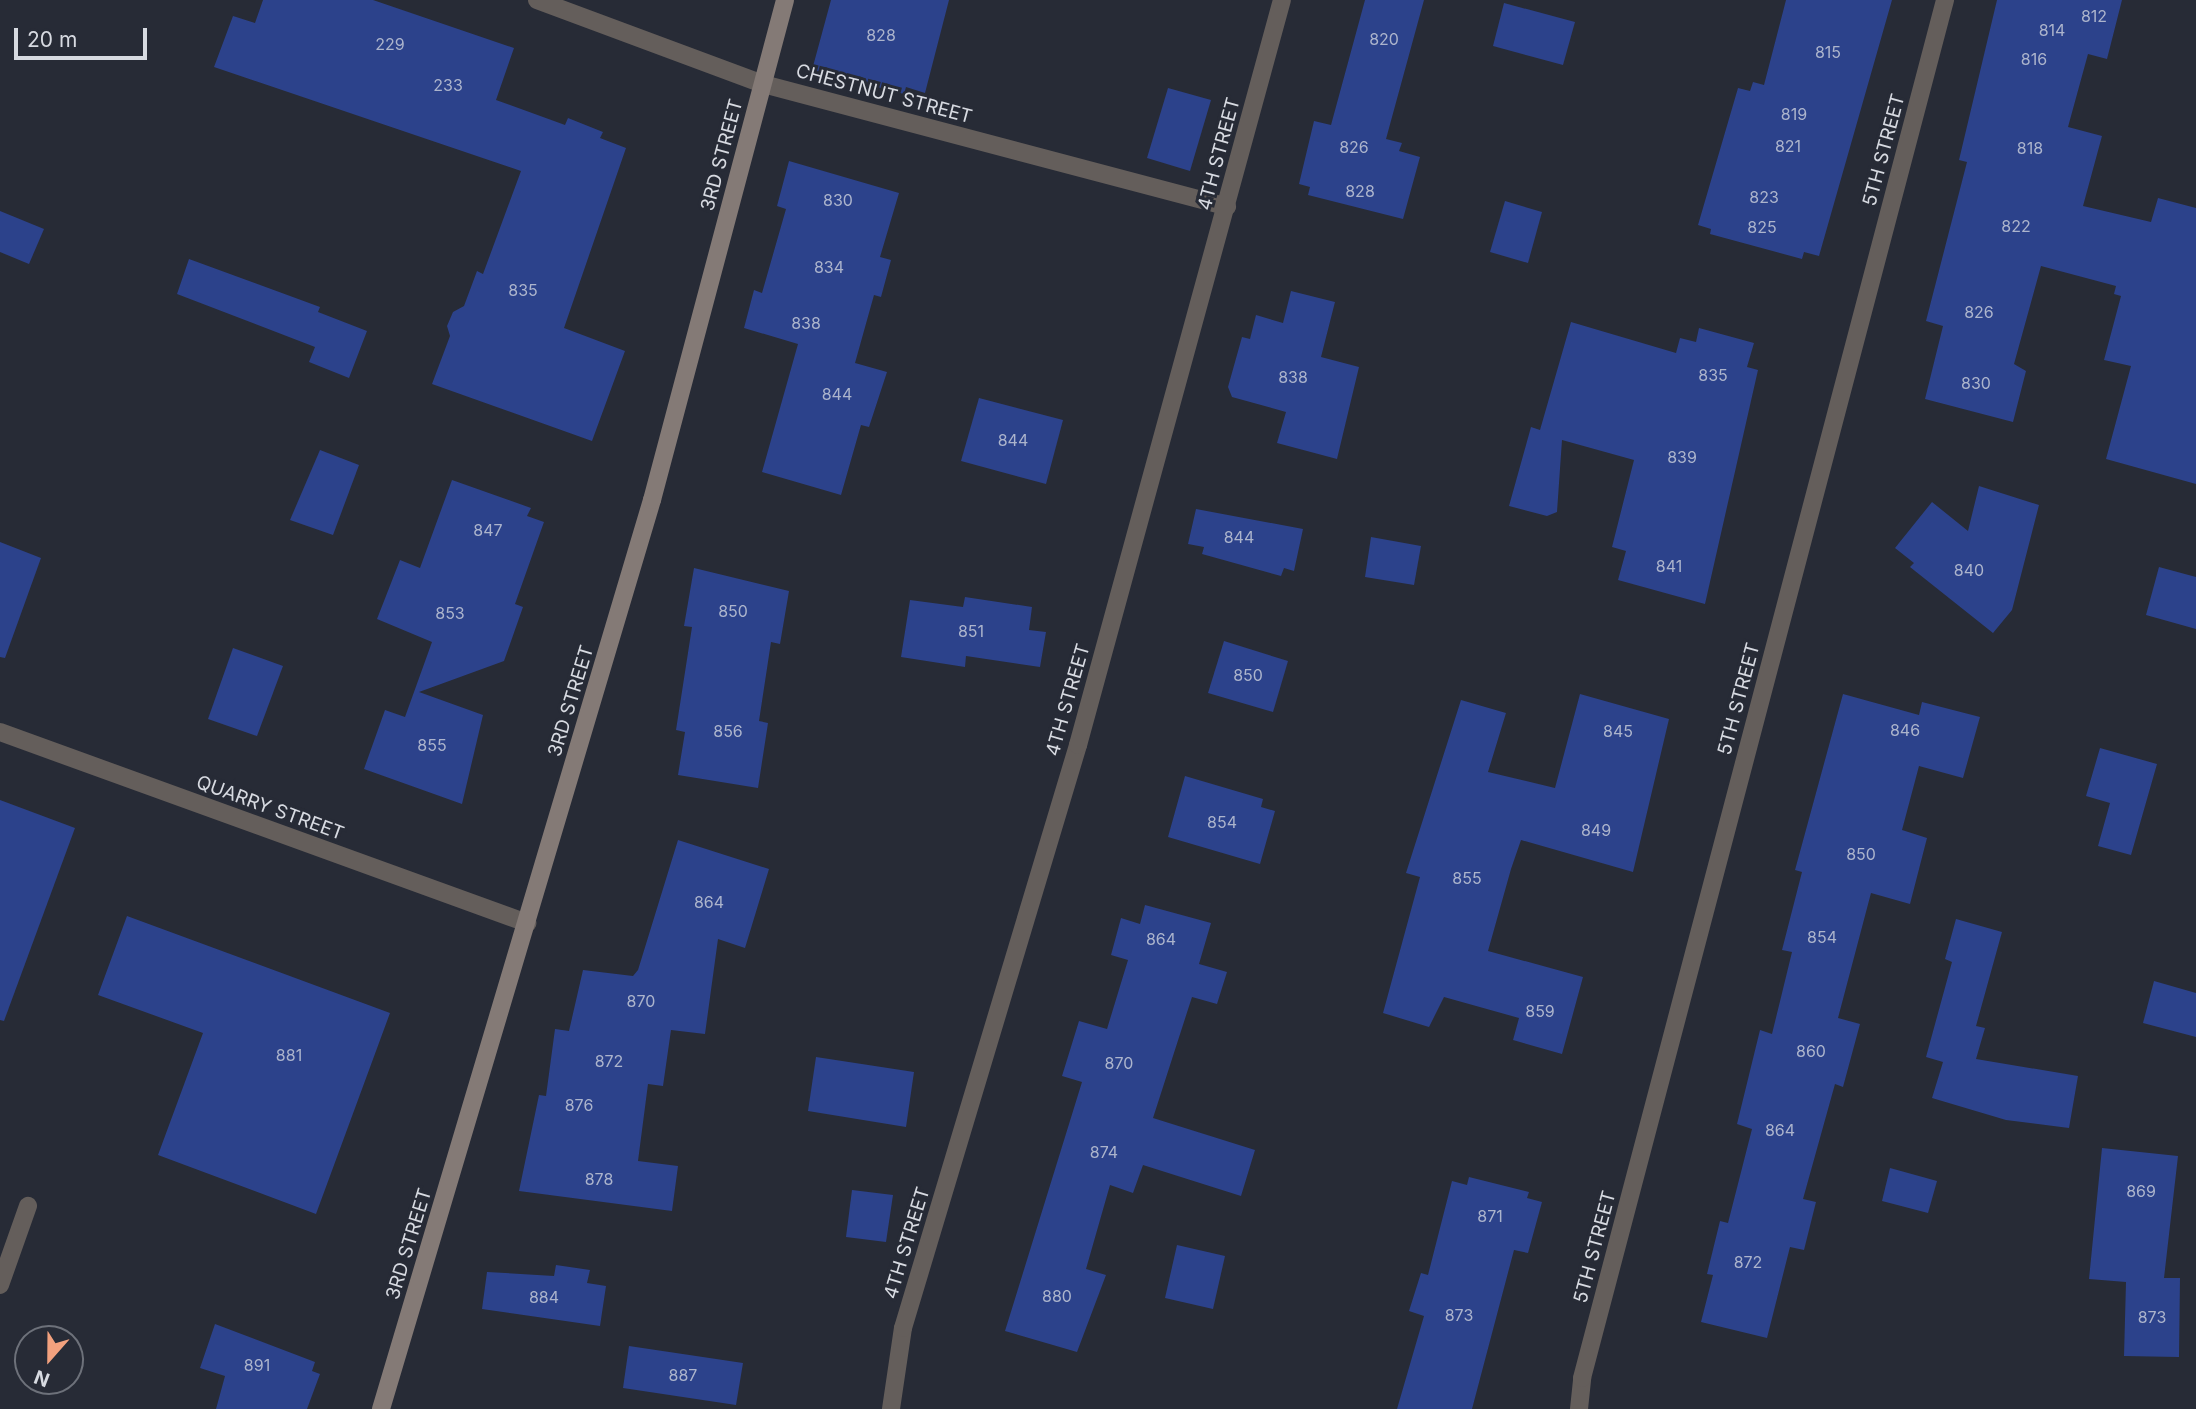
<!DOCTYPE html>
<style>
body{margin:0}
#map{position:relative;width:2196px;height:1409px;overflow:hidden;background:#272b36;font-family:Inter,sans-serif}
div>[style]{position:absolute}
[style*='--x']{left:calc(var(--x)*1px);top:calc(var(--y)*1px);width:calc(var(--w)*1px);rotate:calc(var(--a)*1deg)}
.building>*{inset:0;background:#2c428b}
.minor>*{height:18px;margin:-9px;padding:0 9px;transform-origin:9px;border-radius:9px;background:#645e5b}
.secondary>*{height:18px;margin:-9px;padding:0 9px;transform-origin:9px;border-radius:9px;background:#847a76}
span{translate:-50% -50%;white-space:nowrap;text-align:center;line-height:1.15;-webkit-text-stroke:6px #272b36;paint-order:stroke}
.number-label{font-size:16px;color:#acb4cc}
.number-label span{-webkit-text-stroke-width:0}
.street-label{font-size:19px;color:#d7dae1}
.north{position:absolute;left:14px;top:1325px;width:70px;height:70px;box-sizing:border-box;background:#272b36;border:2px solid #6d717a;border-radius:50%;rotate:201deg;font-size:19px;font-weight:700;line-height:28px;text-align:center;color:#d7dae1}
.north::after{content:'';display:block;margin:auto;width:24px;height:32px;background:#f2a17e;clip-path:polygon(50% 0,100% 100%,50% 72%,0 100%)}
.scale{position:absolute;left:14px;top:28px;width:133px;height:32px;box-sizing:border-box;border:4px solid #d7dae1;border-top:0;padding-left:9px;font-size:21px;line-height:24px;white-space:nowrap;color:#d7dae1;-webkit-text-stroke:5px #272b36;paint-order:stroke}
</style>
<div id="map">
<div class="building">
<div style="clip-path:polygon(263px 0,373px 0,514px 48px,496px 100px,565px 125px,568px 118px,603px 132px,600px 138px,626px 148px,564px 328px,625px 351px,592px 441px,432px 384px,450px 336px,447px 326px,453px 312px,464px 306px,477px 271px,483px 274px,521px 171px,214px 67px,233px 16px,255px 23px)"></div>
<div style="clip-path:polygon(831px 0,949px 0,925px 93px,906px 87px,904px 94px,812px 70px)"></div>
<div style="clip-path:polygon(1365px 0,1424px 0,1386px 139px,1402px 143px,1399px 151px,1420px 157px,1403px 219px,1308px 195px,1310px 187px,1299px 184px,1314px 121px,1331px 125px)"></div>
<div style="clip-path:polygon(1786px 0,1892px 0,1819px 256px,1804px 252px,1802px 259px,1710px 234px,1711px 229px,1698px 225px,1738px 88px,1750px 91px,1753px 82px,1764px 85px)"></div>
<div style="clip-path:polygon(1997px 0,2122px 0,2107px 59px,2088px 54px,2068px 127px,2102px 136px,2083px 206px,2151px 222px,2158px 198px,2196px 208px,2196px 484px,2106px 459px,2131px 366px,2104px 360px,2121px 296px,2114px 294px,2116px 286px,2041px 266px,2014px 364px,2026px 371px,2013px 422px,1925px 399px,1943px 326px,1926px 321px,1967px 162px,1959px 160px)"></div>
<div style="clip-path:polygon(1504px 3px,1575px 22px,1563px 65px,1493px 46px)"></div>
<div style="clip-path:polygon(1168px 88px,1211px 100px,1190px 171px,1147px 158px)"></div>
<div style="clip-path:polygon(789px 161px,899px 193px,880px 257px,891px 260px,881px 297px,874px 295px,855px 363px,887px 372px,869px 427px,861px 425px,841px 495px,762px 472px,798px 344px,744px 328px,754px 290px,762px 293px,786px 209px,777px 206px)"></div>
<div style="clip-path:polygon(1505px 201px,1542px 212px,1528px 263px,1490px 252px)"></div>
<div style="clip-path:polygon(0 211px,44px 229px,29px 264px,0 252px)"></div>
<div style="clip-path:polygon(189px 259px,320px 307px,318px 312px,367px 331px,349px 378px,309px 362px,315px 347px,177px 294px)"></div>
<div style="clip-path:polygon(1291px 291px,1335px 302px,1321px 357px,1359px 367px,1337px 459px,1277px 443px,1286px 412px,1232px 397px,1228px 387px,1242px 337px,1250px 339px,1256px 315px,1283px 323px)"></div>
<div style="clip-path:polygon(1571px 322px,1676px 353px,1680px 338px,1696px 342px,1699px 328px,1754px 343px,1747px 367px,1758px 370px,1705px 604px,1618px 580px,1626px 551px,1612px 547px,1634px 460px,1562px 440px,1557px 512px,1547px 516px,1509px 506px,1531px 427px,1540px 430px)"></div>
<div style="clip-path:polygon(979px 398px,1063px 420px,1046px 484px,961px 461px)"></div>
<div style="clip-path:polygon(320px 450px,359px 465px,333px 535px,290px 520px)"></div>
<div style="clip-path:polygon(452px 480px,531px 508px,527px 516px,544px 522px,515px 604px,523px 607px,504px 661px,419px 692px,483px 715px,462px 804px,364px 769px,385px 710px,405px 717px,432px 642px,377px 619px,400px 560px,420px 568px)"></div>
<div style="clip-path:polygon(1979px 486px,2039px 505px,2012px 610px,1993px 633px,1910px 567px,1914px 563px,1895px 548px,1932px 502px,1968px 531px)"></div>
<div style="clip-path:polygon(1196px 509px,1303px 529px,1294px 571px,1284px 568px,1281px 576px,1202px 554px,1204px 547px,1188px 544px)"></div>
<div style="clip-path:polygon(1371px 537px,1421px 546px,1414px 585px,1365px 577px)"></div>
<div style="clip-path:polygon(0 542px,41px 558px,5px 658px,0 657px)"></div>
<div style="clip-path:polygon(2159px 567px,2196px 577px,2196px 629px,2146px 615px)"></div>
<div style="clip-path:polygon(694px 568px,789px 591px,780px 644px,771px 642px,759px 721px,768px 723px,758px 788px,678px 775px,685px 732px,676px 730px,692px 627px,684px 626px)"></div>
<div style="clip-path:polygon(965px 597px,1032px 607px,1029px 630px,1046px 632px,1040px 667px,966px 656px,965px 667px,901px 657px,910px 600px,963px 607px)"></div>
<div style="clip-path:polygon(1224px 641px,1288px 661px,1273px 712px,1208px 693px)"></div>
<div style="clip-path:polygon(233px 648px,283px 666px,257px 736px,208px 719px)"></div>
<div style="clip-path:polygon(1580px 694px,1669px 719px,1633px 872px,1521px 840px,1511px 869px,1488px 951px,1583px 977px,1562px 1054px,1513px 1040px,1519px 1018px,1444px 997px,1429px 1027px,1383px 1013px,1420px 877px,1406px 873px,1461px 700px,1506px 713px,1488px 772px,1555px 788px)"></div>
<div style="clip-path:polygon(1843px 694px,1919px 715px,1922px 702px,1980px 717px,1963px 778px,1919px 766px,1902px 830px,1927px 838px,1910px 904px,1871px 893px,1838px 1018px,1860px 1024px,1843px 1087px,1835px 1084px,1803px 1199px,1816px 1202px,1804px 1250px,1790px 1247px,1767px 1338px,1701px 1322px,1713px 1275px,1707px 1274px,1720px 1221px,1728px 1223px,1752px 1129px,1737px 1124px,1760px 1030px,1772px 1034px,1792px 952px,1782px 950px,1802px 872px,1795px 870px)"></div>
<div style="clip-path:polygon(2100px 748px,2157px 764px,2131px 855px,2098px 846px,2110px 803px,2086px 796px)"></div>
<div style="clip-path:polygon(1185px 776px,1263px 799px,1261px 807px,1275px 811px,1260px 864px,1168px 837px)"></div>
<div style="clip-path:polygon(0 800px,75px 828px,4px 1021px,0 1020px)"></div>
<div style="clip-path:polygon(678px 840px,769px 869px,745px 948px,718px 939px,705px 1034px,671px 1030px,663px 1086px,648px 1084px,638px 1161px,678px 1166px,672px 1211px,519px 1191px,539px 1095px,546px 1096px,555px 1029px,569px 1031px,583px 970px,633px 976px,638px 970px)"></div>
<div style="clip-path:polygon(1145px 905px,1211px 923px,1199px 964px,1227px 972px,1217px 1004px,1192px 997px,1153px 1118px,1255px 1150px,1241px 1196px,1143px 1165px,1133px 1193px,1110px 1185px,1086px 1269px,1106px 1275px,1077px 1352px,1005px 1331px,1082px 1082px,1062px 1076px,1079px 1021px,1107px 1029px,1128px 960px,1111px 955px,1121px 918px,1140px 924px)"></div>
<div style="clip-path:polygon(127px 916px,390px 1013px,316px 1214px,158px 1155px,203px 1033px,98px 995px)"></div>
<div style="clip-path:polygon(1956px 919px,2002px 932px,1976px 1026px,1985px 1028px,1976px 1059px,2078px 1076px,2069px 1128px,2006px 1120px,1932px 1098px,1943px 1062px,1926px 1057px,1952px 962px,1945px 959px)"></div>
<div style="clip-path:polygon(2154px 981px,2196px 993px,2196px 1037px,2143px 1023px)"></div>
<div style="clip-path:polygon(816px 1057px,914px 1072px,906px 1127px,808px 1111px)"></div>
<div style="clip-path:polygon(2102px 1148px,2178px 1156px,2164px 1278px,2180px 1278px,2179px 1357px,2124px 1356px,2126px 1282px,2089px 1279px)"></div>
<div style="clip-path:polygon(1890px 1168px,1937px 1181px,1928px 1213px,1882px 1201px)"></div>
<div style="clip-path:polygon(1469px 1177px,1529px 1192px,1527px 1198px,1542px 1202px,1528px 1253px,1514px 1250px,1472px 1409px,1397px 1409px,1424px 1316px,1409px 1311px,1421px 1273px,1428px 1275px,1452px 1181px,1467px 1185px)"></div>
<div style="clip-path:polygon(852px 1190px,893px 1195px,886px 1242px,846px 1237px)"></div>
<div style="clip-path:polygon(1177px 1245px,1225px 1256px,1213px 1309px,1165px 1298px)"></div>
<div style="clip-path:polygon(556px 1265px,590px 1270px,587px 1283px,606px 1286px,600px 1326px,482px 1309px,487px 1272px,554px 1276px)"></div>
<div style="clip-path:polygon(215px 1324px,315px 1362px,312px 1371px,320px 1374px,307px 1409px,216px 1409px,225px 1376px,200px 1368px)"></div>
<div style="clip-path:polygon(629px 1346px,743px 1363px,736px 1405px,623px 1388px)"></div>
</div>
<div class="minor">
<div style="--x:537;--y:0;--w:241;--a:20.4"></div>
<div style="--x:763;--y:84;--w:480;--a:14.8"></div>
<div style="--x:0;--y:732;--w:561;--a:19.92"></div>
<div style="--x:0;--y:1285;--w:84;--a:-70.5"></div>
<div style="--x:891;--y:1409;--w:82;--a:-81.6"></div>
<div style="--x:903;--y:1328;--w:609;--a:-73.29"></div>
<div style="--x:1078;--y:745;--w:772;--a:-74.69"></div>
<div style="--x:1579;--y:1409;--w:31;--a:-84"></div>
<div style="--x:1582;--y:1378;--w:1425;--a:-75.24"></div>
</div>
<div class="secondary">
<div style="--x:381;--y:1409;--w:949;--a:-73.4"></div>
<div style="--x:652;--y:500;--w:517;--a:-75.1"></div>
</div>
<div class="number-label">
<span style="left:2094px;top:16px">812</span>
<span style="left:2052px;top:30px">814</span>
<span style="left:881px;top:35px">828</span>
<span style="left:1384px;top:39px">820</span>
<span style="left:390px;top:44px">229</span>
<span style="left:1828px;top:52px">815</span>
<span style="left:2034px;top:59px">816</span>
<span style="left:448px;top:85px">233</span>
<span style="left:1794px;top:114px">819</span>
<span style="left:1788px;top:146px">821</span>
<span style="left:1354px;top:147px">826</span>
<span style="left:2030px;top:148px">818</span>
<span style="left:1360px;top:191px">828</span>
<span style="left:1764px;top:197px">823</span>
<span style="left:838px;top:200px">830</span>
<span style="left:2016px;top:226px">822</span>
<span style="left:1762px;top:227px">825</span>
<span style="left:829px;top:267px">834</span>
<span style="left:523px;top:290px">835</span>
<span style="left:1979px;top:312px">826</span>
<span style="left:806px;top:323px">838</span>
<span style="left:1713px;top:375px">835</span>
<span style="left:1293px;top:377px">838</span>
<span style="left:1976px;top:383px">830</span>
<span style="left:837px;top:394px">844</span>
<span style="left:1013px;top:440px">844</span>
<span style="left:1682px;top:457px">839</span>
<span style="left:488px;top:530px">847</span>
<span style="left:1239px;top:537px">844</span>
<span style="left:1669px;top:566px">841</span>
<span style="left:1969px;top:570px">840</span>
<span style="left:733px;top:611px">850</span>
<span style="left:450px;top:613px">853</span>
<span style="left:971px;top:631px">851</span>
<span style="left:1248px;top:675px">850</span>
<span style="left:1905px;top:730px">846</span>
<span style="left:728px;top:731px">856</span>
<span style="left:1618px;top:731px">845</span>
<span style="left:432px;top:745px">855</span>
<span style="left:1222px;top:822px">854</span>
<span style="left:1596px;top:830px">849</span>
<span style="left:1861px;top:854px">850</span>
<span style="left:1467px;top:878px">855</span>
<span style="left:709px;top:902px">864</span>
<span style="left:1822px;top:937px">854</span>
<span style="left:1161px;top:939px">864</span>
<span style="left:641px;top:1001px">870</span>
<span style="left:1540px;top:1011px">859</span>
<span style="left:1811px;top:1051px">860</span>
<span style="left:289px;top:1055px">881</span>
<span style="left:609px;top:1061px">872</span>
<span style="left:1119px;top:1063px">870</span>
<span style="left:579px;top:1105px">876</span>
<span style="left:1780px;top:1130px">864</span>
<span style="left:1104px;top:1152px">874</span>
<span style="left:599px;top:1179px">878</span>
<span style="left:2141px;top:1191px">869</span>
<span style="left:1490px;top:1216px">871</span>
<span style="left:1748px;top:1262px">872</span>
<span style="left:1057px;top:1296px">880</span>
<span style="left:544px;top:1297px">884</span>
<span style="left:1459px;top:1315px">873</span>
<span style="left:2152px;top:1317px">873</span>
<span style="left:257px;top:1365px">891</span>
<span style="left:683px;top:1375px">887</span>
</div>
<div class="street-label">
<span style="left:884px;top:94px;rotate:15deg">CHESTNUT STREET</span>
<span style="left:1884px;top:150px;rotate:-75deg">5TH STREET</span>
<span style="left:1219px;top:154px;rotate:-75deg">4TH STREET</span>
<span style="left:722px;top:155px;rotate:-75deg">3RD STREET</span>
<span style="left:1739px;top:699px;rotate:-75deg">5TH STREET</span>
<span style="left:1068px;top:700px;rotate:-74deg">4TH STREET</span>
<span style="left:571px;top:701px;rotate:-73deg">3RD STREET</span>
<span style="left:270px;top:808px;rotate:20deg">QUARRY STREET</span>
<span style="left:907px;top:1243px;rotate:-73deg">4TH STREET</span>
<span style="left:409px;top:1244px;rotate:-73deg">3RD STREET</span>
<span style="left:1595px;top:1247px;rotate:-75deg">5TH STREET</span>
</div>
<div class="north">N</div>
<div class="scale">20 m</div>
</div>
